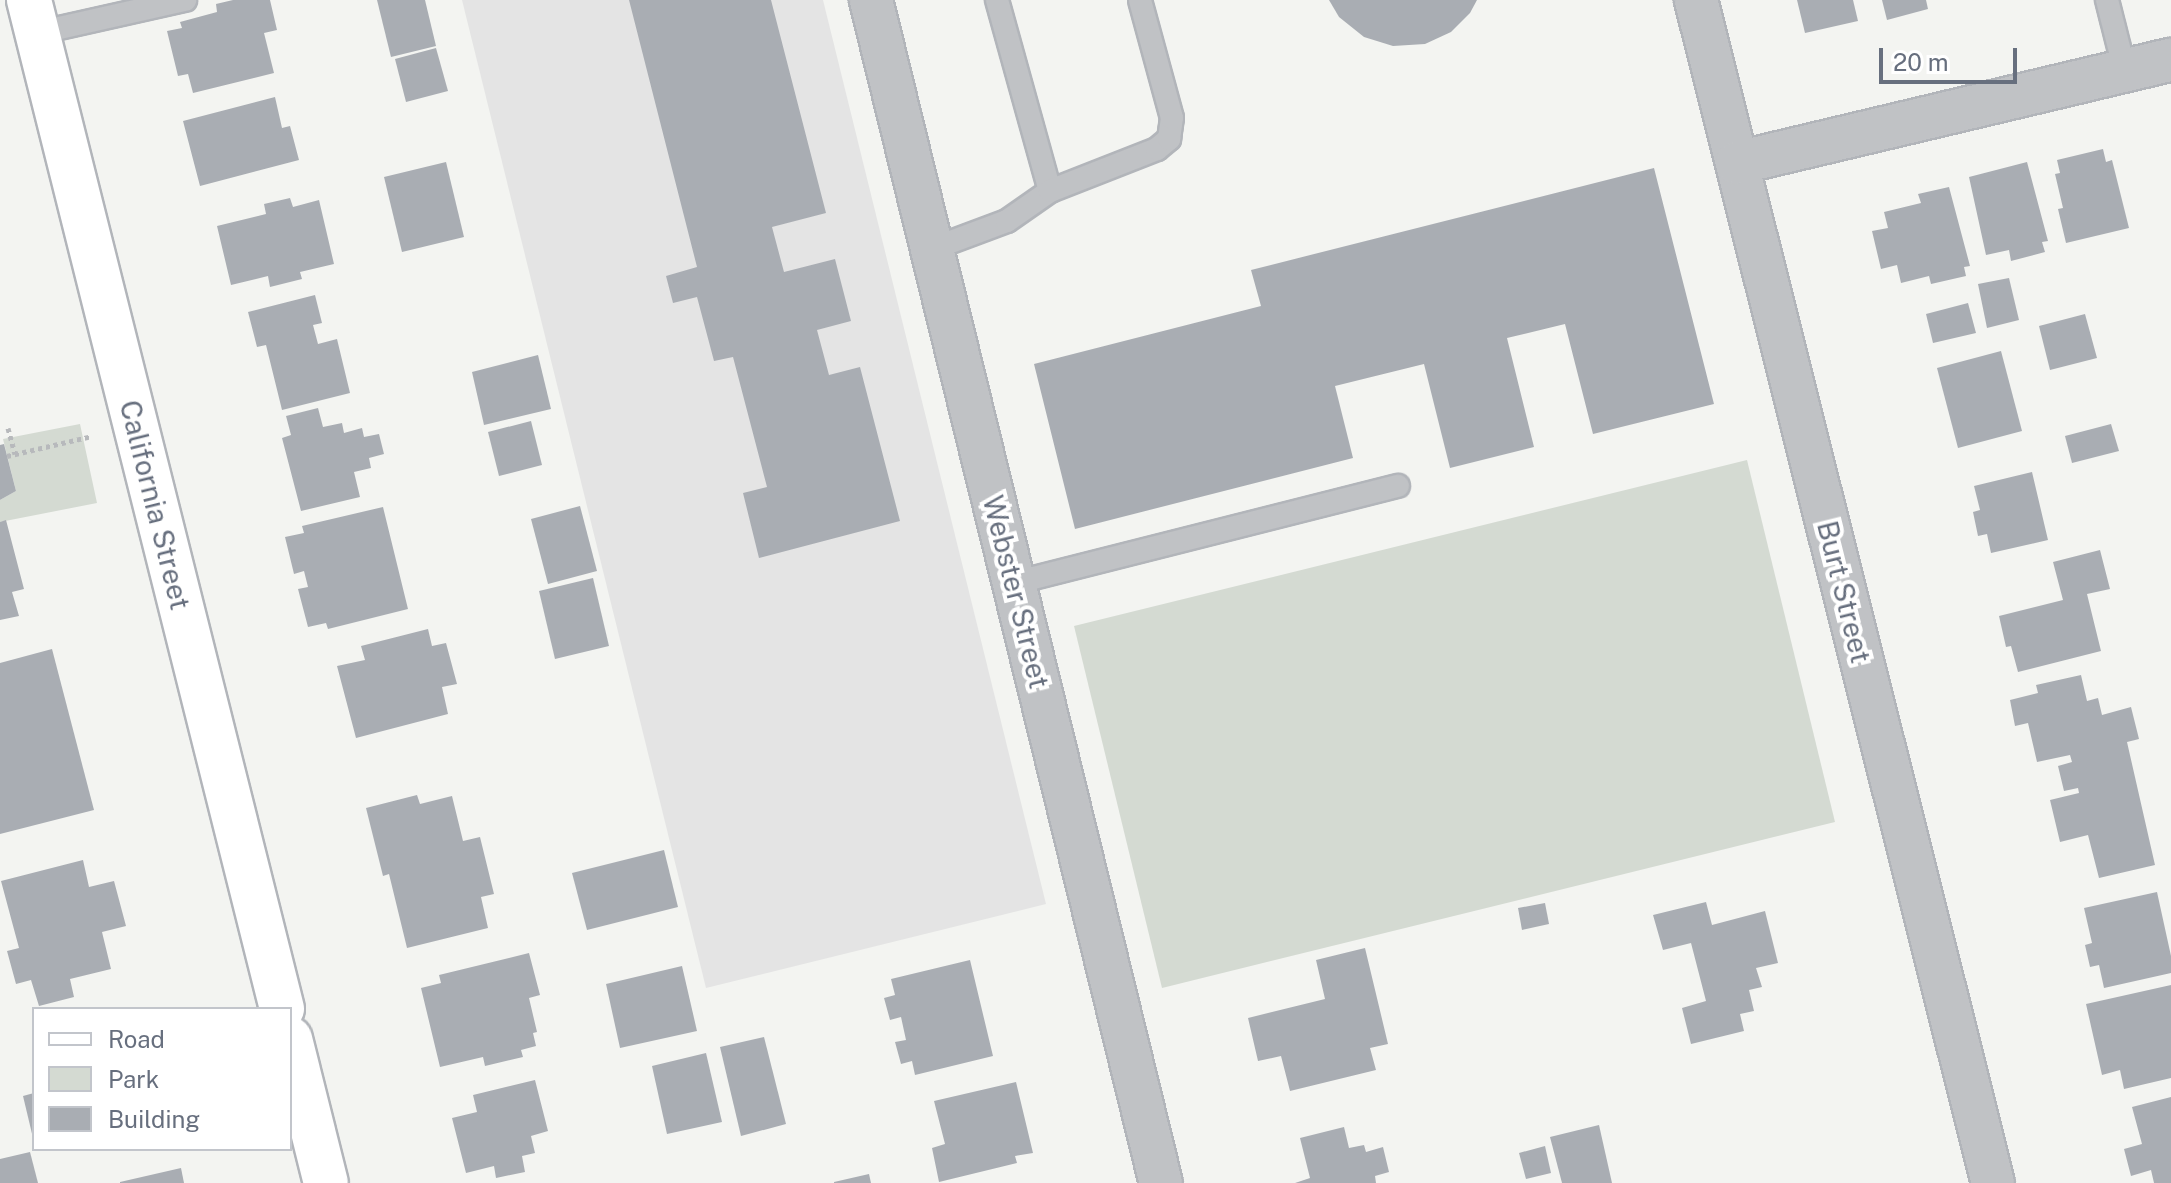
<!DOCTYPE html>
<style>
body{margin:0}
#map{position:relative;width:2171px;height:1183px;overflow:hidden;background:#f3f4f1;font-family:"Public Sans",sans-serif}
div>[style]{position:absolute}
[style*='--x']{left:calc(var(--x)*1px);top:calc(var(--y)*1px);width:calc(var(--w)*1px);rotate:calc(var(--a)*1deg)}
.built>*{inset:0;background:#e4e4e4}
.green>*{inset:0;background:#d4dad2}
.building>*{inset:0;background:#a9adb3}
.path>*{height:5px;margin-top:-2.5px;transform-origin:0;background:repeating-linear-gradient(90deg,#b7b9bc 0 4px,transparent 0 8px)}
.roads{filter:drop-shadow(2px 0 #b2b5ba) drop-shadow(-2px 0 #b2b5ba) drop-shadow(0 2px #b2b5ba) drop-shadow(0 -2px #b2b5ba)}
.lane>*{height:22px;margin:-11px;padding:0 11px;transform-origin:11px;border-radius:11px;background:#c0c2c5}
.street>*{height:42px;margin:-21px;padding:0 21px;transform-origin:21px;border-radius:21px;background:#c0c2c5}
.secondary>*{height:44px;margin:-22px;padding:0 22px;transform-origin:22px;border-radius:22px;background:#fff}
span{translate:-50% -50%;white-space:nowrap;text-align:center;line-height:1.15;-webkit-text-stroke:8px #fff;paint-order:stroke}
.street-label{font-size:28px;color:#676f7e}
.legend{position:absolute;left:32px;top:1007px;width:260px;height:144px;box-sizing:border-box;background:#fff;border:2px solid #c2c5cb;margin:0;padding:10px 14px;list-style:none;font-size:24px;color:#676f7e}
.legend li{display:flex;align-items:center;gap:16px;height:40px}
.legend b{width:40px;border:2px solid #c2c5cb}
.scale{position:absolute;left:1879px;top:48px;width:138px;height:36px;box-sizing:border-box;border:4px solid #676f7e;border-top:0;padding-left:10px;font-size:24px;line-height:28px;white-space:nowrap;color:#676f7e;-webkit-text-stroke:6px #fff;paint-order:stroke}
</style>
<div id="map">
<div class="built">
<div style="clip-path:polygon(462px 0,823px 0,1046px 904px,706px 988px)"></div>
</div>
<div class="green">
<div style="clip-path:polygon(80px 424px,97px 503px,0 522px,0 500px,16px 491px,3px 439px)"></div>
<div style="clip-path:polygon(1747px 460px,1835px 822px,1162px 988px,1074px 626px)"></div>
</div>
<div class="building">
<div style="clip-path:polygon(233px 0,270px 0,277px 30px,264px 33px,274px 73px,193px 93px,188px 74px,178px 76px,167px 31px,182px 28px,180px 22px,217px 12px,216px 4px)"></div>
<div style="clip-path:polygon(377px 0,425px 0,436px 46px,391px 57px)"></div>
<div style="clip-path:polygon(629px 0,771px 0,826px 213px,772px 227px,784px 272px,835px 259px,851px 321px,817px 330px,829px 375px,860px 367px,900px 521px,759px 558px,743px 493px,767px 487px,733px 357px,714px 361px,697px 297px,673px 303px,666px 276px,697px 267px)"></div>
<div style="clip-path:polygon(1329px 0,1477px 0,1470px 13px,1451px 32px,1425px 44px,1393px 46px,1364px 37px,1339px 17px)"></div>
<div style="clip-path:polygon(1797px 0,1853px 0,1858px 21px,1805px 33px)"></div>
<div style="clip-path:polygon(1882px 0,1926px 0,1928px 9px,1887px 20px)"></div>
<div style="clip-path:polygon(436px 48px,448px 91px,406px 102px,395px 59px)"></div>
<div style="clip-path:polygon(275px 97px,282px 128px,290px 126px,299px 160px,200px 186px,183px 121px)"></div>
<div style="clip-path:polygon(2103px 149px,2106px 162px,2112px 160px,2129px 228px,2066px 243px,2058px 209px,2063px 208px,2055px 174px,2060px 173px,2057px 160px)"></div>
<div style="clip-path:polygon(446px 162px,464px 237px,402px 252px,384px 177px)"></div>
<div style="clip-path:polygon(2027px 162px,2048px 241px,2042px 242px,2045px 252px,2011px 261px,2009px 250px,1986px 255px,1969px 177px)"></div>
<div style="clip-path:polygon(1654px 168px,1714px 404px,1593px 434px,1565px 324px,1507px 338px,1534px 447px,1450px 468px,1424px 364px,1335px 386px,1353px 458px,1075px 529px,1034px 364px,1261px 306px,1251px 270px)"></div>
<div style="clip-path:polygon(1949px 187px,1970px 266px,1964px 267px,1966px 276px,1931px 284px,1929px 276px,1901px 283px,1897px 265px,1881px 269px,1872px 231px,1888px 228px,1884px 212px,1921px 203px,1918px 194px)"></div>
<div style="clip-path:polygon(290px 198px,293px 207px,319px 200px,334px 264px,300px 272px,302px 279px,270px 287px,268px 276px,231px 285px,217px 226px,266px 214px,264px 204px)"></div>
<div style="clip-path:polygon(2009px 278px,2019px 320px,1987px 328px,1978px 284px)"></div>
<div style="clip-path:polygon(315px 295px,322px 323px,313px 325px,318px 344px,337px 339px,350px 393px,282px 410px,266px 345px,257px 347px,248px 312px)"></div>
<div style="clip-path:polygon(1968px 303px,1976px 333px,1933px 343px,1926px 314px)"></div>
<div style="clip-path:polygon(2085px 314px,2097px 358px,2050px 370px,2039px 326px)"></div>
<div style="clip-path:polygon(2001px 351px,2022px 431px,1958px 448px,1937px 368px)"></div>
<div style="clip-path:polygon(538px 355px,551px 409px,484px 425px,472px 372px)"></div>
<div style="clip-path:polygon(318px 408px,323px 427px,342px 423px,344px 433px,362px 428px,364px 437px,379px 434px,384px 454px,369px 458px,371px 468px,354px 472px,360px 497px,301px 511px,282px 438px,291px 435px,286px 416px)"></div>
<div style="clip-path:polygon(531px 421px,542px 465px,499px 476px,488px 432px)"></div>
<div style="clip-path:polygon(2111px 424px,2119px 451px,2072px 463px,2065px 436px)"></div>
<div style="clip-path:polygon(4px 444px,16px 491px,0 500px,0 445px)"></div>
<div style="clip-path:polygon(2032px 472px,2048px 540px,1991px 553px,1987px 534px,1978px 536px,1973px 512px,1980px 510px,1974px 486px)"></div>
<div style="clip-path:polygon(580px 506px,597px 571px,548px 584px,531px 519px)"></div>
<div style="clip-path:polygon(383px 507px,408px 609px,328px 629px,326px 623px,308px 627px,298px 589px,308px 587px,304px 571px,294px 574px,285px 537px,304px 533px,302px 526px)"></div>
<div style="clip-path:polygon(6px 520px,24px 589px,12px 592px,19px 616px,0 620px,0 522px)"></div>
<div style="clip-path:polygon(2100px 550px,2110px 589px,2087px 594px,2101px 651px,2018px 672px,2011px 646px,2006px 647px,1999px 616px,2063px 600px,2053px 562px)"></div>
<div style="clip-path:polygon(593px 578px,609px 646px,555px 659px,539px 591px)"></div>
<div style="clip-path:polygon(428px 629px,432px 646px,446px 643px,457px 684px,442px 687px,448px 714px,356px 738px,337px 666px,365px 660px,361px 646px)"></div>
<div style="clip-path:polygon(52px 649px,94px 810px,0 834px,0 663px)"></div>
<div style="clip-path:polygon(2081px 675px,2087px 701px,2098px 698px,2102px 715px,2131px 707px,2139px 739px,2127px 742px,2155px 865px,2099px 878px,2088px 835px,2060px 842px,2050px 800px,2079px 793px,2078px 788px,2064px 791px,2058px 766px,2072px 762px,2070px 755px,2037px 762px,2028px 723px,2015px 726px,2010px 700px,2038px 693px,2036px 685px)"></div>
<div style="clip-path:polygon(417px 795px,420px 804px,452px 796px,463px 841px,480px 837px,494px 894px,481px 897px,488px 928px,407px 948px,389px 874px,383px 876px,366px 808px)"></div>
<div style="clip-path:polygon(664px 850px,678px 907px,587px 930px,572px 873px)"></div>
<div style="clip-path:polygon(83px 860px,89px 887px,114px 881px,126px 926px,102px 932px,111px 969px,70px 979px,74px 997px,39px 1006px,31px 980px,16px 984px,7px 951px,19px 948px,1px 881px)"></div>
<div style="clip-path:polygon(2157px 892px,2171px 956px,2171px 973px,2104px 988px,2099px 965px,2090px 967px,2085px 945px,2092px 943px,2084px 908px)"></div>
<div style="clip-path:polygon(1706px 902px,1712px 925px,1765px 911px,1778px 963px,1756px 968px,1762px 987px,1749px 990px,1754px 1011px,1740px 1014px,1744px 1031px,1691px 1044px,1682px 1008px,1706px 1001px,1691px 943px,1663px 950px,1653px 915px)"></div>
<div style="clip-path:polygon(1545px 903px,1549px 924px,1522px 930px,1518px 908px)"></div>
<div style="clip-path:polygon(1365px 948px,1388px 1044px,1370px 1048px,1376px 1070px,1290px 1091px,1281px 1056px,1258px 1061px,1248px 1018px,1325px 999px,1316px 960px)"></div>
<div style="clip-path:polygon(529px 953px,540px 995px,529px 998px,537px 1032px,533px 1033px,536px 1046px,521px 1050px,523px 1057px,485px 1066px,483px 1057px,440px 1067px,421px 988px,441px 983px,439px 975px)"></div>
<div style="clip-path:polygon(970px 960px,993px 1056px,915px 1075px,912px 1061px,901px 1064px,895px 1042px,906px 1040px,901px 1017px,890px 1020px,884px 998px,895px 995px,891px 979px)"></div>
<div style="clip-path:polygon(682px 966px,697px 1031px,620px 1048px,606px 984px)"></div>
<div style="clip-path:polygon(2171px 985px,2171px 1078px,2124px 1089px,2120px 1070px,2102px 1075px,2086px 1004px)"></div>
<div style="clip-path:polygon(764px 1037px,786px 1124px,741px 1136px,720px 1047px)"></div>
<div style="clip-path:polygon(706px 1053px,722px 1122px,667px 1134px,652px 1066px)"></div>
<div style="clip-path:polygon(535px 1080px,548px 1131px,531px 1136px,535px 1153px,522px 1156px,525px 1172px,496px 1178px,494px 1166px,466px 1173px,452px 1118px,477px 1112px,473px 1095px)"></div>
<div style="clip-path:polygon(1016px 1082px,1033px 1153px,1015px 1156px,1017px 1163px,939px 1182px,932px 1148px,945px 1144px,934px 1101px)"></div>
<div style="clip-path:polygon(34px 1093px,34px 1137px,33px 1138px,23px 1096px)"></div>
<div style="clip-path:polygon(2171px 1097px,2171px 1183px,2154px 1183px,2151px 1170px,2131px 1176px,2124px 1149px,2142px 1144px,2132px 1107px)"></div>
<div style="clip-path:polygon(1599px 1125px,1612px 1183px,1562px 1183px,1550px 1137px)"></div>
<div style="clip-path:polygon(1344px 1127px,1349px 1148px,1364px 1145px,1366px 1152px,1383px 1147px,1389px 1172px,1375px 1176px,1376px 1183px,1295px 1183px,1310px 1178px,1300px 1138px)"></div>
<div style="clip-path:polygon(1545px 1146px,1551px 1173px,1526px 1179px,1519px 1153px)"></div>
<div style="clip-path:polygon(30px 1152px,38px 1183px,0 1183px,0 1159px)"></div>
<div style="clip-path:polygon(181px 1168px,184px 1183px,120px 1183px,120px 1182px)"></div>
<div style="clip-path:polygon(869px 1174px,871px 1183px,834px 1183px,834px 1182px)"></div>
</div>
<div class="path">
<div style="--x:8;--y:428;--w:27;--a:75"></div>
<div style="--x:7;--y:456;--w:87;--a:-13.2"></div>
</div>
<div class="roads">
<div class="lane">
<div style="--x:997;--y:0;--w:198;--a:74.5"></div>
<div style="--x:2107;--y:0;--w:73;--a:75.8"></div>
<div style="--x:37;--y:33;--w:152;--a:-12.6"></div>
<div style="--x:932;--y:249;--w:80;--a:-20.5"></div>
<div style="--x:1007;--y:221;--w:52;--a:-34.9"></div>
<div style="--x:1050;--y:191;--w:115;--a:-21.4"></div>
<div style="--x:1157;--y:149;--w:16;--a:-40"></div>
<div style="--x:1169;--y:139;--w:21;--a:-82"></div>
<div style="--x:1172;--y:118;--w:122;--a:-105.2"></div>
<div style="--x:1014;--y:583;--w:396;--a:-14.2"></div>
</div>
<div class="street">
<div style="--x:871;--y:0;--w:1218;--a:76.23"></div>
<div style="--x:1696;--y:0;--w:1220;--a:75.91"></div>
<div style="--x:1737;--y:163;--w:446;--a:-13.4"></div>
</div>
<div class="secondary">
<div style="--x:29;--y:0;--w:1040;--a:75.92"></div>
<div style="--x:290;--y:1039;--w:148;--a:76"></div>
</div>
</div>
<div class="street-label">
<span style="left:155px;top:505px;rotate:76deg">California Street</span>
<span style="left:1016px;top:592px;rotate:76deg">Webster Street</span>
<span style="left:1844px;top:592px;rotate:76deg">Burt Street</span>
</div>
<ul class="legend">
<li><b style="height:10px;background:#fff"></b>Road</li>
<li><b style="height:22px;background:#d4dad2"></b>Park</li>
<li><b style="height:22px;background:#a9adb3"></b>Building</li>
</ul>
<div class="scale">20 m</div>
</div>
